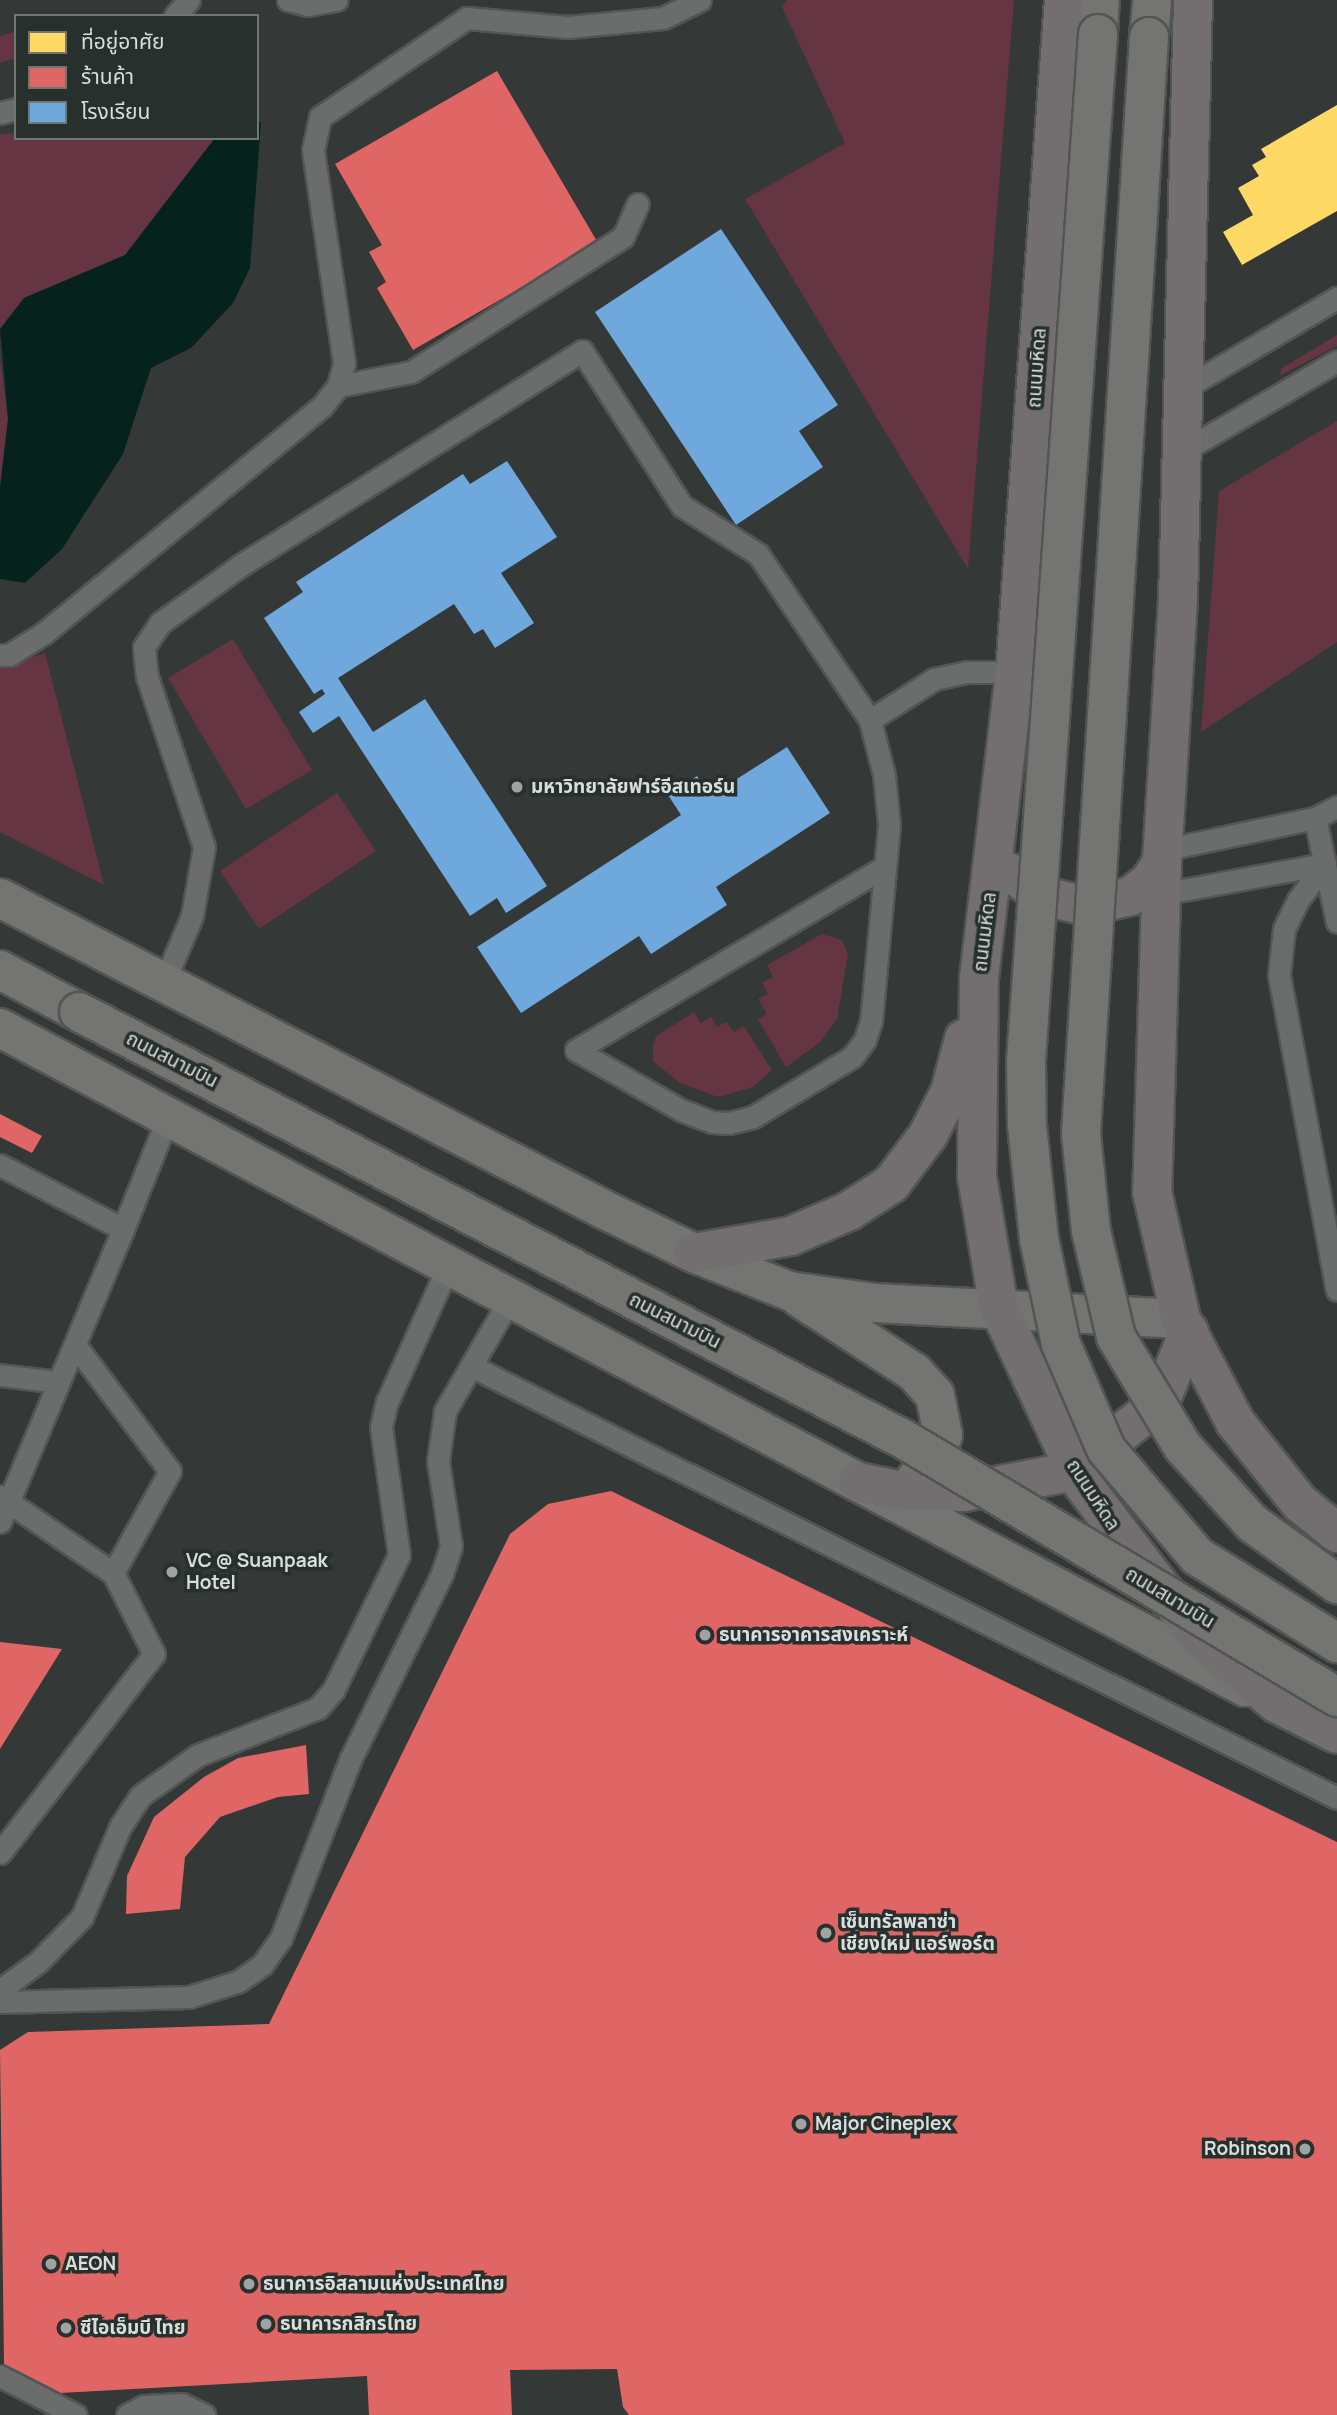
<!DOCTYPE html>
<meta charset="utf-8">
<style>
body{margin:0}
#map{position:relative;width:1337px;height:2415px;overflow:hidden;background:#343836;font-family:Manrope,"Noto Sans Thai",sans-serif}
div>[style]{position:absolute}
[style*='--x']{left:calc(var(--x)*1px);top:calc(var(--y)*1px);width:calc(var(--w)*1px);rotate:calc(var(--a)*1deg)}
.green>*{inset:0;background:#653544}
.water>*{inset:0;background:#05231c}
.homes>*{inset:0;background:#ffd966}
.shops>*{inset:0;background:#e06666}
.schools>*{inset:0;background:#6fa8dc}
.roads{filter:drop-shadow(2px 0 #525554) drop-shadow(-2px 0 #525554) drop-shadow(0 2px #525554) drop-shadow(0 -2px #525554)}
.service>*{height:21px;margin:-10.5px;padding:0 10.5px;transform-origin:10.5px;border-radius:10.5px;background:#6a6d6c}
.secondary>*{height:38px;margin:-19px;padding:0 19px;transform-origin:19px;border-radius:19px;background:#747473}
.primary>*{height:38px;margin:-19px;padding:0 19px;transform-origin:19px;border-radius:19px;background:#736f71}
.bridges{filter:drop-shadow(2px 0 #525554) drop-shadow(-2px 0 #525554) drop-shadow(0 2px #525554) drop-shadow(0 -2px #525554)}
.secondary-bridge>*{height:38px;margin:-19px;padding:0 19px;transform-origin:19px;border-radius:19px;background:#747473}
.dots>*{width:19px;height:19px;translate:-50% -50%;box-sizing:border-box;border:4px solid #28302d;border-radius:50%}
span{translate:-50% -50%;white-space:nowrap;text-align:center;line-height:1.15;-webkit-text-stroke:7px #28302d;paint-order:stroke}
.street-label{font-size:19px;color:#d9dedc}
.poi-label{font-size:19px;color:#d9dedc;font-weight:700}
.left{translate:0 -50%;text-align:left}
.right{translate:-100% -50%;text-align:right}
.legend{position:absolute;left:14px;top:14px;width:245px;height:126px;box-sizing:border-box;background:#28302d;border:2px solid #6f7673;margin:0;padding:9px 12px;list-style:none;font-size:21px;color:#d9dedc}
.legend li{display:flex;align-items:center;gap:14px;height:35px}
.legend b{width:35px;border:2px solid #6f7673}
</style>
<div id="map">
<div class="green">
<div style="clip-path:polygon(787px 0,1014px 0,968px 569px,745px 199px,845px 143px,782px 7px)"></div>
<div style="clip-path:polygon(16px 31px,16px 58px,0 63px,0 36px)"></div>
<div style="clip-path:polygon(16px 133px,16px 138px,215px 138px,125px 255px,24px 298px,0 329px,0 134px)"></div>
<div style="clip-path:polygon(1337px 335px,1337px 346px,1279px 376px,1282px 368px)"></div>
<div style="clip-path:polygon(0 359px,8px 419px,0 487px)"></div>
<div style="clip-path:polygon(1337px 421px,1337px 642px,1201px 732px,1219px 491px)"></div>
<div style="clip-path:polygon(233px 639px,312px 770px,246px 809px,168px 678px)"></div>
<div style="clip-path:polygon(45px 653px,104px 885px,0 832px,0 668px)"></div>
<div style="clip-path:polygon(337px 793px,376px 851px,259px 929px,220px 871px)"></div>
<div style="clip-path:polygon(822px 934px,842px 940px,848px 954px,837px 1019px,820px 1042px,786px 1067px,758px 1019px,767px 1014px,758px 999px,768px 994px,762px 983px,773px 977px,767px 965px)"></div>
<div style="clip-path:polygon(694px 1012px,701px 1023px,711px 1017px,717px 1027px,726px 1022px,734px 1032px,744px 1026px,772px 1070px,753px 1087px,718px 1097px,680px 1083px,653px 1061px,653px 1046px,656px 1036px)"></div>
</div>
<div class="water">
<div style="clip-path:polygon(257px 122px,261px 122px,250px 268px,233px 303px,191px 348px,151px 368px,123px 454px,62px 549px,25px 583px,0 579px,0 487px,8px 419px,0 329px,24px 298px,125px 255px,215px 138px,257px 138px)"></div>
</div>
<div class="homes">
<div style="clip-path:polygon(1337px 105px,1337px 211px,1242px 265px,1223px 232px,1253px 215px,1238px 188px,1259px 176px,1252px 165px,1266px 157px,1261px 149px)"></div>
</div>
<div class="shops">
<div style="clip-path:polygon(497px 71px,598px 243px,413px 350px,377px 288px,386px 282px,369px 252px,382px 245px,335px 164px)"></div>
<div style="clip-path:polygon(0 1114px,42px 1136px,32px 1153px,0 1137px)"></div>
<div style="clip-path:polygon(611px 1491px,1337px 1842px,1337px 2415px,629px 2415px,623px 2407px,617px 2369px,510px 2370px,512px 2415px,369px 2415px,367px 2376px,42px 2394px,4px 2364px,0 2050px,28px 2032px,269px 2024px,510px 1534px,548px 1504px)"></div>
<div style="clip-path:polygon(0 1642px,62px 1649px,0 1749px)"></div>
<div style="clip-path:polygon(306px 1745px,309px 1794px,278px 1797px,220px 1817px,185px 1857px,180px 1909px,126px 1914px,127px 1876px,154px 1817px,204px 1777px,238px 1758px)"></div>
</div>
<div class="schools">
<div style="clip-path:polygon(721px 229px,838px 405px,799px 431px,823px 467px,736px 525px,595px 312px)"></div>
<div style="clip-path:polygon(507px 461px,557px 537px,501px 573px,534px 623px,495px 648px,483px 629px,474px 634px,454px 604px,338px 678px,373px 732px,425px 699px,547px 886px,506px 913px,497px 898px,470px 916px,339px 716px,313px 733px,299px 712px,325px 694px,322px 689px,314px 694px,264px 618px,303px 592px,296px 582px,463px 474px,470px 484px)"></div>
<div style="clip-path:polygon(787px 747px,830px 813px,716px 887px,727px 905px,651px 954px,639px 936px,521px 1013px,477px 947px,681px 815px,668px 795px,697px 776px,710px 796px)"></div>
</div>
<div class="roads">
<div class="service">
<div style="--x:288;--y:0;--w:21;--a:14"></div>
<div style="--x:308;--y:5;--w:29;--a:-10"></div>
<div style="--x:175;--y:16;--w:21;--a:-49"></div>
<div style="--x:0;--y:113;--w:16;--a:-14"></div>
<div style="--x:338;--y:386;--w:74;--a:-10.9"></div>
<div style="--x:411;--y:372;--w:251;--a:-32.5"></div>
<div style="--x:623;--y:237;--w:36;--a:-66"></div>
<div style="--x:1183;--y:389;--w:179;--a:-30.6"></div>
<div style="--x:1183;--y:451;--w:178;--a:-30.3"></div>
<div style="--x:0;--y:655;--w:9;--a:0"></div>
<div style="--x:9;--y:655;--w:41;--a:-32.2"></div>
<div style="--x:44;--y:633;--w:359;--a:-39.2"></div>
<div style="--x:322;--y:406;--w:26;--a:-51"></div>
<div style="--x:338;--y:386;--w:24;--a:-75"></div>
<div style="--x:344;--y:363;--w:215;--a:-98.3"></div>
<div style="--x:313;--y:150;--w:34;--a:-78"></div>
<div style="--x:320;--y:117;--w:177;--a:-34"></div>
<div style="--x:467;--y:18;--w:101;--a:5.1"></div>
<div style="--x:568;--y:27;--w:95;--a:-5.4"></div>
<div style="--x:663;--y:18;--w:41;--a:-25.9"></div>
<div style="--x:870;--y:720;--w:76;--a:-32.6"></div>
<div style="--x:934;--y:679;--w:35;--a:-12"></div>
<div style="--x:968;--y:672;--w:47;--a:0"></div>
<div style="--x:1315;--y:818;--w:106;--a:78.1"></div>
<div style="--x:1163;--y:850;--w:155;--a:-11.9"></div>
<div style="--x:1315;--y:818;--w:25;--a:-27"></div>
<div style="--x:1325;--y:864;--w:45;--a:126.9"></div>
<div style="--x:1298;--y:900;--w:32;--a:116"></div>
<div style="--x:1284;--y:929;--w:46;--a:96.2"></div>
<div style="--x:1279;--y:975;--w:320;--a:79.6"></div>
<div style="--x:1161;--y:894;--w:167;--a:-10.4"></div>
<div style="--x:164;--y:982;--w:72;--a:-67"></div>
<div style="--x:192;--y:916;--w:70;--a:-80.1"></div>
<div style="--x:204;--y:847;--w:179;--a:-108.5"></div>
<div style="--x:147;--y:677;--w:30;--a:-96"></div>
<div style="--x:144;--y:647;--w:29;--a:-56"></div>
<div style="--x:160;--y:623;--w:100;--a:-35.6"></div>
<div style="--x:241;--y:565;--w:403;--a:-32.1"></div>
<div style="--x:582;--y:351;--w:184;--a:57.2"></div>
<div style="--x:682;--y:506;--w:90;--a:32.3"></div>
<div style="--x:758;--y:554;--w:200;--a:56"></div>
<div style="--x:870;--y:720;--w:57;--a:75.7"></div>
<div style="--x:884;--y:775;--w:50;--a:84.3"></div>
<div style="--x:889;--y:825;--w:197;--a:95.2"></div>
<div style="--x:871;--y:1021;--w:20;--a:108"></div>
<div style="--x:865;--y:1040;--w:21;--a:127"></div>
<div style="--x:852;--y:1057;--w:116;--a:148.8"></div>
<div style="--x:753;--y:1117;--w:25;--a:166"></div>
<div style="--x:729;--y:1123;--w:17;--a:-177"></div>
<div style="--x:712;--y:1122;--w:33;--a:-159"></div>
<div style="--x:681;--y:1110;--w:121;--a:-150.3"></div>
<div style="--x:576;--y:1050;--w:357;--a:-30.7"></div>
<div style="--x:0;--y:1165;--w:139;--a:27.5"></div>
<div style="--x:123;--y:1229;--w:121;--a:-68.1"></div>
<div style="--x:471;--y:1366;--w:968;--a:26.51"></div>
<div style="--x:0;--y:1375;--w:59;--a:6.8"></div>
<div style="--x:0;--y:1496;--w:137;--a:34.3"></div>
<div style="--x:113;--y:1573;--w:117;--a:-60.8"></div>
<div style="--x:170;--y:1471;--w:158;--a:-127"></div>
<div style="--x:0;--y:1522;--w:318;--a:-67.2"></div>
<div style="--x:0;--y:1853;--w:252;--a:-52.3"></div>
<div style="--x:154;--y:1654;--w:91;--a:-116.8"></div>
<div style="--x:0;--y:1990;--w:47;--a:-36.4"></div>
<div style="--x:38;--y:1962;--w:63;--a:-45.6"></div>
<div style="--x:82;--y:1917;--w:98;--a:-67.1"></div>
<div style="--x:120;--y:1827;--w:37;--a:-57"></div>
<div style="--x:140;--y:1796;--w:71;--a:-35.3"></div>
<div style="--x:198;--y:1755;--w:129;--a:-21.4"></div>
<div style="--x:318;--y:1708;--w:23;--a:-49"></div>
<div style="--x:333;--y:1691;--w:151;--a:-64.1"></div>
<div style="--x:399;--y:1555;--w:129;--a:-98"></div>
<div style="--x:381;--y:1427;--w:26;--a:-77"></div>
<div style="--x:387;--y:1402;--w:151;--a:-65.8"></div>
<div style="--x:0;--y:2002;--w:189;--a:-1.5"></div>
<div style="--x:189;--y:1997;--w:52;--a:-17.7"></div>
<div style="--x:239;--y:1981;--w:28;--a:-35"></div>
<div style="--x:262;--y:1965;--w:33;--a:-55"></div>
<div style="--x:281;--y:1938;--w:191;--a:-68.8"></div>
<div style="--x:350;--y:1760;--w:208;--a:-63.7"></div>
<div style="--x:442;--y:1574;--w:29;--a:-72"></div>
<div style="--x:451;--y:1546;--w:86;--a:-98.7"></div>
<div style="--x:438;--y:1461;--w:50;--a:-82"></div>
<div style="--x:445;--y:1411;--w:132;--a:-59.9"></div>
<div style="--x:0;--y:2376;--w:85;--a:27.2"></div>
<div style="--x:127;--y:2415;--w:19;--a:-28"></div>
<div style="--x:144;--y:2406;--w:38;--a:-3"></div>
<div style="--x:182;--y:2404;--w:25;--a:26"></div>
</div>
<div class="secondary">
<div style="--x:1098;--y:34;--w:34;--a:-87"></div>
<div style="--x:1149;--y:37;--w:37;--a:-85"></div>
<div style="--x:0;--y:898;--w:681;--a:27.28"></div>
<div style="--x:605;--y:1210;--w:99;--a:25.8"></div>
<div style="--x:694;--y:1253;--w:102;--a:21.8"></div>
<div style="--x:789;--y:1291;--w:87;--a:7.9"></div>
<div style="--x:875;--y:1303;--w:306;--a:3"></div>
<div style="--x:0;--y:970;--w:89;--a:28"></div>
<div style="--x:0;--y:1028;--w:1409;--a:27.89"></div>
<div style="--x:800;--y:1298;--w:136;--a:33"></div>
<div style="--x:914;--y:1372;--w:31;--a:48"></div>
<div style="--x:935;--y:1395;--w:41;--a:78.7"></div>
<div style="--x:943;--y:1435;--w:23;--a:110"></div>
<div style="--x:935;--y:1457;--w:33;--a:131"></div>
</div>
<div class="primary">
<div style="--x:1064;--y:0;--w:674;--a:94.17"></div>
<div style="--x:1015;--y:672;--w:309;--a:96.7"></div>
<div style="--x:979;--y:979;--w:198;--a:90.6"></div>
<div style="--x:977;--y:1177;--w:133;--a:80.5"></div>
<div style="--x:999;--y:1308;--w:192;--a:64.8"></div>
<div style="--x:1081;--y:1482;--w:193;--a:52.8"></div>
<div style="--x:1198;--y:1636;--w:103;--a:40.7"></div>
<div style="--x:1276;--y:1703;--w:68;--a:26.9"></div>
<div style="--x:1193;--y:0;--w:599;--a:91.43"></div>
<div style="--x:1178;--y:599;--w:264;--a:93.5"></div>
<div style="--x:1162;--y:863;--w:329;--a:91.7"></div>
<div style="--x:1152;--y:1192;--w:130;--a:77.1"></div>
<div style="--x:1181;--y:1319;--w:116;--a:62.3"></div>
<div style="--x:1235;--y:1422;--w:104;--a:51.3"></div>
<div style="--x:1300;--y:1503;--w:48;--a:39"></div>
<div style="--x:1011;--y:873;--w:39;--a:36"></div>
<div style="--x:1043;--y:896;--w:44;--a:13.1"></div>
<div style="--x:1086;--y:906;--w:46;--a:-12.5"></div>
<div style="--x:1131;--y:896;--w:23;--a:-38"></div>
<div style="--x:1149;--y:882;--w:23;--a:-56"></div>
<div style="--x:694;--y:1253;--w:98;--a:-9.9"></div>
<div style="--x:791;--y:1236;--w:63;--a:-23.3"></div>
<div style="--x:849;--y:1211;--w:50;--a:-32.7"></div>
<div style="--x:891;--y:1184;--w:61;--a:-52.9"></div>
<div style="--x:928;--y:1135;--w:48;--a:-62.9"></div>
<div style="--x:950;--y:1092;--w:55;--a:-75.2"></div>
<div style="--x:858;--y:1482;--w:41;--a:11.3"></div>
<div style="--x:898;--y:1490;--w:66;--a:1.7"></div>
<div style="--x:964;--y:1492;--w:112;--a:-10.8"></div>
<div style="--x:1074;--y:1471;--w:110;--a:-38.7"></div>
<div style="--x:1160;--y:1402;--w:76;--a:-67.5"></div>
</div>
</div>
<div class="bridges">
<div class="secondary-bridge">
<div style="--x:1098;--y:34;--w:1030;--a:94.01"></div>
<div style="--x:1026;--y:1061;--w:64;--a:89.1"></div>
<div style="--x:1027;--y:1125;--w:115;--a:84"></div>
<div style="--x:1039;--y:1239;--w:107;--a:78.2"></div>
<div style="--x:1061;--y:1344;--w:114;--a:66.8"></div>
<div style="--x:1106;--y:1449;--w:140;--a:49.6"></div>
<div style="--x:1197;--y:1556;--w:165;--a:31.9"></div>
<div style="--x:1149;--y:37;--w:1099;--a:93.55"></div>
<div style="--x:1081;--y:1134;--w:98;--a:84.1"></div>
<div style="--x:1091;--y:1231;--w:109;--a:76.7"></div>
<div style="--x:1116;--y:1337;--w:129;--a:58.7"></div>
<div style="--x:1183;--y:1447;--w:103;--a:47.8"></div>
<div style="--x:1252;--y:1523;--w:105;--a:35.7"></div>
<div style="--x:79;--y:1012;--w:930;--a:27.39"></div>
<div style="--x:905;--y:1440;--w:503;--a:30.75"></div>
</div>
</div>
<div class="dots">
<div style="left:517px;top:787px;background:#9fa4a2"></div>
<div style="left:172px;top:1572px;background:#9fa4a2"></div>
<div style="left:705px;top:1635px;background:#9fa4a2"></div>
<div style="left:826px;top:1933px;background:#9fa4a2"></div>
<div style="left:801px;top:2124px;background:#9fa4a2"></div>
<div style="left:1305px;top:2149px;background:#9fa4a2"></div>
<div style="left:51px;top:2264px;background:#9fa4a2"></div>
<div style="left:249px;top:2284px;background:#9fa4a2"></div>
<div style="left:266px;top:2324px;background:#9fa4a2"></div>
<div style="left:66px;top:2328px;background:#9fa4a2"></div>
</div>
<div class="street-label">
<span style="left:1037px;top:368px;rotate:-86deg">ถนนมหิดล</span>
<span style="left:985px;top:932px;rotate:-83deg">ถนนมหิดล</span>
<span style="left:172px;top:1060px;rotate:27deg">ถนนสนามบิน</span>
<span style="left:675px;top:1321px;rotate:27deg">ถนนสนามบิน</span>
<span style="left:1093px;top:1495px;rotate:57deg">ถนนมหิดล</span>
<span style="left:1170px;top:1598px;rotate:31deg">ถนนสนามบิน</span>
</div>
<div class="poi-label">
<span class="left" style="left:531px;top:787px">มหาวิทยาลัยฟาร์อีสเทอร์น</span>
<span class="left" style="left:186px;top:1572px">VC @ Suanpaak<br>Hotel</span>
<span class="left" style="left:719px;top:1635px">ธนาคารอาคารสงเคราะห์</span>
<span class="left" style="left:840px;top:1933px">เซ็นทรัลพลาซ่า<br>เชียงใหม่ แอร์พอร์ต</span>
<span class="left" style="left:815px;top:2124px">Major Cineplex</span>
<span class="right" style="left:1291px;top:2149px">Robinson</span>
<span class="left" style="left:65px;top:2264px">AEON</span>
<span class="left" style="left:263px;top:2284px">ธนาคารอิสลามแห่งประเทศไทย</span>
<span class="left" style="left:280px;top:2324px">ธนาคารกสิกรไทย</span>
<span class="left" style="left:80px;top:2328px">ซีไอเอ็มบี ไทย</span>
</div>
<ul class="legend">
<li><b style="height:19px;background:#ffd966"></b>ที่อยู่อาศัย</li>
<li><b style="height:19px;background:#e06666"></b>ร้านค้า</li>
<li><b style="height:19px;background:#6fa8dc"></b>โรงเรียน</li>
</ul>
</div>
